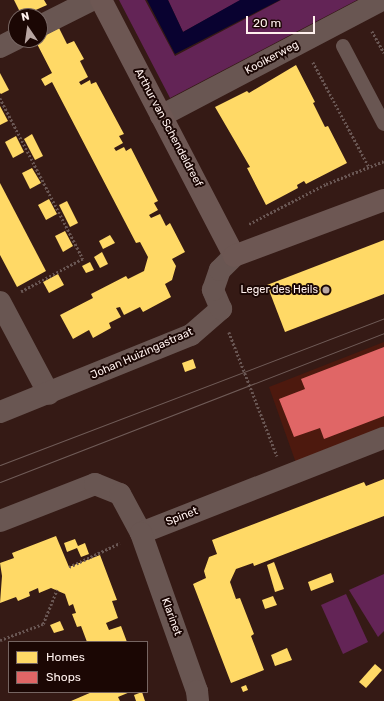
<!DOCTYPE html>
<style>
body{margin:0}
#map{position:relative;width:384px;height:701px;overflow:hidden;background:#351a15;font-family:Rubik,sans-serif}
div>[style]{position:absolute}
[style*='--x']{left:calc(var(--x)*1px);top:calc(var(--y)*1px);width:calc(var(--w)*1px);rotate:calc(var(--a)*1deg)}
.built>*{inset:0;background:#4d190e}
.green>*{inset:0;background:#632456}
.water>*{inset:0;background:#090230}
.homes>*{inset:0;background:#ffd966}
.shops>*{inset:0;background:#e06666}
.path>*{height:2.5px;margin-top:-1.25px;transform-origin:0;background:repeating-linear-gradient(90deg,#695653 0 2px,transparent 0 4px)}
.lane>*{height:14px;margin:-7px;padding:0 7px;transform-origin:7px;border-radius:7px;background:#695652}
.street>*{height:22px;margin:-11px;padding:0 11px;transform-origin:11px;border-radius:11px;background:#695652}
.secondary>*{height:22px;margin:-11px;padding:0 11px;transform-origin:11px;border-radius:11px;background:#6d5753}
.tram>*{height:1px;margin:-0.5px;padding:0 0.5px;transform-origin:0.5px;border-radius:0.5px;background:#705c58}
.dots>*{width:11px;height:11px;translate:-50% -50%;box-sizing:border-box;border:2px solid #1b0704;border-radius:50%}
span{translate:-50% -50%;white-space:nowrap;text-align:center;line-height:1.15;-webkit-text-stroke:4px #1b0704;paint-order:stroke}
.street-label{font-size:11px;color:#fff1ee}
.poi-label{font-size:11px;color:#fff1ee}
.right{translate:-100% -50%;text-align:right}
.legend{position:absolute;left:8px;top:641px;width:140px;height:52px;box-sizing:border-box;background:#1b0704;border:1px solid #766562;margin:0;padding:5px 7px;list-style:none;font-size:12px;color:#fff1ee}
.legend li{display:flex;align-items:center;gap:8px;height:20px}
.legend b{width:20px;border:1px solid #766562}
.north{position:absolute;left:8px;top:8px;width:40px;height:40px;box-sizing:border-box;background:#1b0704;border:1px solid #766562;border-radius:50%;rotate:347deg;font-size:11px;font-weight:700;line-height:16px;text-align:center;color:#fff1ee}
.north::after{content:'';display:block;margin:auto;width:14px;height:18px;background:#b8a6a2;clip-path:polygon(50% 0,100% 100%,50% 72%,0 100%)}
.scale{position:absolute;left:246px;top:16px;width:69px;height:18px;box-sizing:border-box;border:2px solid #fff1ee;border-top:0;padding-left:5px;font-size:12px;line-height:14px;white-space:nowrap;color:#fff1ee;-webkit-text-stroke:3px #1b0704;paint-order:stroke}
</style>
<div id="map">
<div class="built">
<div style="clip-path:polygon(384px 342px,384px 448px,302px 480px,269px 387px)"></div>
</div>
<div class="green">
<div style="clip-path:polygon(119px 0,145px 0,175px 56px,281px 0,357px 0,170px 98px)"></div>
<div style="clip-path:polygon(168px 0,241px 0,183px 32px)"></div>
<div style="clip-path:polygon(384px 574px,384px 631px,378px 637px,349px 590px)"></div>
<div style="clip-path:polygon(346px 594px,368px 642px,343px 654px,321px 605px)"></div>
</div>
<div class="water">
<div style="clip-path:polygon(147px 0,168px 0,183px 32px,240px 0,280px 0,175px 54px)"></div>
</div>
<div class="homes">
<div style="clip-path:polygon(14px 0,44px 0,47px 5px,22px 16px)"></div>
<div style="clip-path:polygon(59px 28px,67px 44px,74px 41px,84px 59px,80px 61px,88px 77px,79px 82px,81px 85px,90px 80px,91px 84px,96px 82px,124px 134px,119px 136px,123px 143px,114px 148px,116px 151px,124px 147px,126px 151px,131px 148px,158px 201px,154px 203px,158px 210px,149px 215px,151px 218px,160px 214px,166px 226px,170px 223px,185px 252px,172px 259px,176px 266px,172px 280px,165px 284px,171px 297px,143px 312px,140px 307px,124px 315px,120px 307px,116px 308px,121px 317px,109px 323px,111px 328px,93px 338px,89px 330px,73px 339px,60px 315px,93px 298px,91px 294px,126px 276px,128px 279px,144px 271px,148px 257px,140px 242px,136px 243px,52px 82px,45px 86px,41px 79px,52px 73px,35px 40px,40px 40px,40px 38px)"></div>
<div style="clip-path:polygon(296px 65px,315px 102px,313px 103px,325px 127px,328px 126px,347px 163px,306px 184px,304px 181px,297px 185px,298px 188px,266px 205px,247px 168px,250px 167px,215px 107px,247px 91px,249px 93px)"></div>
<div style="clip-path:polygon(0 73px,9px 90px,1px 94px,0 93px)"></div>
<div style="clip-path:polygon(0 106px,8px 121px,0 125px)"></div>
<div style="clip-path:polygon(32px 134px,43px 156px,35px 160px,24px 139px)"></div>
<div style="clip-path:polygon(16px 136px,24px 152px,13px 158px,5px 142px)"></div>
<div style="clip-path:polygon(32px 168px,41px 183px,30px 189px,22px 173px)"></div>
<div style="clip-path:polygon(0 183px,46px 271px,17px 287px,0 255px)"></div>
<div style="clip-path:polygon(49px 199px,57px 214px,46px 220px,38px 205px)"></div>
<div style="clip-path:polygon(67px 201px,78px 223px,70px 227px,59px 205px)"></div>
<div style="clip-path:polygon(65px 231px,73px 246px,63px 252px,55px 236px)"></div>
<div style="clip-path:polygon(110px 235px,115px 243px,103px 249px,99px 241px)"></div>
<div style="clip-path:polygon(384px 240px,384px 294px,285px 332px,267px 285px)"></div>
<div style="clip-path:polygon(102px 252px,108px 264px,100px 268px,94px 257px)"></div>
<div style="clip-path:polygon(90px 262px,94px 270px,86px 273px,82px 266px)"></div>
<div style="clip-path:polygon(58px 274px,64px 285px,49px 293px,43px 282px)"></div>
<div style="clip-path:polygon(193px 359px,196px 368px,185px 372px,182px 363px)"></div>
<div style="clip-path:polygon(384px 479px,384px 516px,254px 566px,253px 563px,236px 569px,230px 582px,236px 599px,240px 598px,254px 634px,251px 636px,264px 670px,231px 683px,193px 584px,206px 578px,204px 571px,209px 557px,217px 554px,212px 540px,364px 482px,366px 486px)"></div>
<div style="clip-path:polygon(56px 536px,69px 567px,100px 555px,117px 600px,112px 601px,118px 618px,106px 623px,109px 630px,121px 626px,127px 642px,87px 642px,81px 626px,77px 627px,72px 614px,76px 613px,73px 604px,69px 606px,65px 594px,51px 588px,39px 593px,38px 588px,29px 592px,30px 596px,18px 601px,16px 597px,0 603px,2px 576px,0 563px,14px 558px,12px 553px)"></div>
<div style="clip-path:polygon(75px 539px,78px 546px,85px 543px,89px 554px,81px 557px,77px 548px,67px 552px,64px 543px)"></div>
<div style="clip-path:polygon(274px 562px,284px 589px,275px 592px,267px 565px)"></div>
<div style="clip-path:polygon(331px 573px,334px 582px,311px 591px,308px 582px)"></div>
<div style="clip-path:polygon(273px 596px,277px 605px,265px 609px,262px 600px)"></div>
<div style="clip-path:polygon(60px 621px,64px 630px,54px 633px,50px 625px)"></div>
<div style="clip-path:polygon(287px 648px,292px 660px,275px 666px,271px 655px)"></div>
<div style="clip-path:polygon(375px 664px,382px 670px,366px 688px,359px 682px)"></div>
<div style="clip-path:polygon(246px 685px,248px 690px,243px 692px,241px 687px)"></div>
<div style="clip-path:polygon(92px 692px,130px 692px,118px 697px,120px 701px,71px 701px)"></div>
<div style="clip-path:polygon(142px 692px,145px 701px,136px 701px,134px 695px)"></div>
</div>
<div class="shops">
<div style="clip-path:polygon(384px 347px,384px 416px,324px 439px,320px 428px,294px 437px,279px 399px,305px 389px,301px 379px)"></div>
</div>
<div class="path">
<div style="--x:372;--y:31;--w:25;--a:61"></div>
<div style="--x:313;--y:62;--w:119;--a:61.9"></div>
<div style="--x:0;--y:98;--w:181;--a:62.7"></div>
<div style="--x:83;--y:259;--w:70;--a:152"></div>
<div style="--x:249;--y:224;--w:87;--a:-27.5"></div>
<div style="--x:326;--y:184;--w:62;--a:-21.6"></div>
<div style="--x:229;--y:332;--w:133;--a:68.8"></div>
<div style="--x:69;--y:567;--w:56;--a:-25.2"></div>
<div style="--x:0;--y:640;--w:46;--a:-20.4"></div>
<div style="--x:43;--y:624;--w:37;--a:-68"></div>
</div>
<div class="lane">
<div style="--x:343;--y:46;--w:88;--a:62.3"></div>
</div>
<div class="street">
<div style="--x:40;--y:26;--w:58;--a:-26.6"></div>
<div style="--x:0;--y:47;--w:18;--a:-27"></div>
<div style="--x:161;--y:116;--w:250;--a:-27.7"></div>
<div style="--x:0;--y:302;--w:104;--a:62"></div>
<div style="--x:0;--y:412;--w:206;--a:-22"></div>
<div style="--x:191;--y:335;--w:40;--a:-41"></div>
<div style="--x:221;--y:309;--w:21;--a:-113"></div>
<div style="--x:213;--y:290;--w:21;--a:-71"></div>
<div style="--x:220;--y:270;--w:20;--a:-45"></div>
<div style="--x:0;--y:521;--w:102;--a:-21.3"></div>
<div style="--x:95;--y:484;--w:27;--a:22"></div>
<div style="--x:120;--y:494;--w:44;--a:61.7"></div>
<div style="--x:141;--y:533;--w:261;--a:-21.4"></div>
<div style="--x:141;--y:533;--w:168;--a:70.5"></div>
<div style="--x:197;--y:691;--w:10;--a:84"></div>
</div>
<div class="secondary">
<div style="--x:101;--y:0;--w:288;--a:62.5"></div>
<div style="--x:234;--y:256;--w:160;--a:-20.5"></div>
</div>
<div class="tram">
<div style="--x:0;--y:465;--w:411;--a:-20.9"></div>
<div style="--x:0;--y:482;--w:412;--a:-21.2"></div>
</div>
<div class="dots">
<div style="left:326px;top:290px;background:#b8a6a2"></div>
</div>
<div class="street-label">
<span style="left:272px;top:58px;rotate:-28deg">Kooikerweg</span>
<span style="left:168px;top:128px;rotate:62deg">Arthur van Schendeldreef</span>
<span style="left:142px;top:354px;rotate:-24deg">Johan Huizingastraat</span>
<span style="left:182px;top:517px;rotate:-21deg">Spinet</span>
<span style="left:171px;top:617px;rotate:70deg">Klarinet</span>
</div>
<div class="poi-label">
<span class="right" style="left:318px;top:290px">Leger des Heils</span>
</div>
<ul class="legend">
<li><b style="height:11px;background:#ffd966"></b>Homes</li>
<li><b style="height:11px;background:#e06666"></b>Shops</li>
</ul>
<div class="north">N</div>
<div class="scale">20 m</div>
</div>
